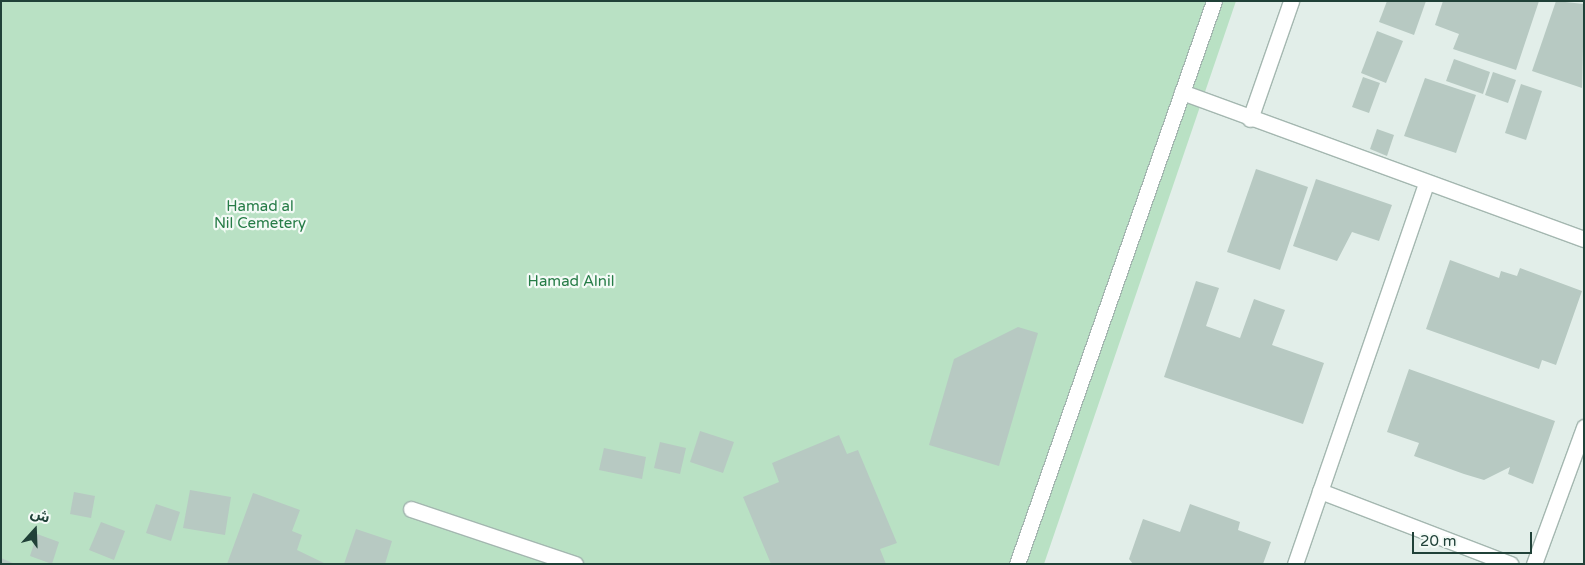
<!DOCTYPE html>
<meta charset="utf-8">
<style>
body{margin:0}
#map{position:relative;width:1585px;height:565px;overflow:hidden;background:#e2eee9;font-family:"Varela Round","Noto Sans Arabic",sans-serif}
div>[style]{position:absolute}
[style*='--x']{left:calc(var(--x)*1px);top:calc(var(--y)*1px);width:calc(var(--w)*1px);rotate:calc(var(--a)*1deg)}
.green>*{inset:0;background:#b9e1c4}
.building>*{inset:0;background:#b7c9c2}
.roads{filter:drop-shadow(1px 0 #a4b7b0) drop-shadow(-1px 0 #a4b7b0) drop-shadow(0 1px #a4b7b0) drop-shadow(0 -1px #a4b7b0)}
.street>*{height:15px;margin:-7.5px;padding:0 7.5px;transform-origin:7.5px;border-radius:7.5px;background:#fff}
span{translate:-50% -50%;white-space:nowrap;text-align:center;line-height:1.15;-webkit-text-stroke:4.5px #f3faf6;paint-order:stroke}
.park-label{font-size:15px;color:#267c47}
.frame{position:absolute;inset:0;border:2px solid #204138;pointer-events:none}
.north{position:absolute;left:10px;top:505px;width:50px;height:50px;-webkit-text-stroke:4px #f3faf6;paint-order:stroke;rotate:20deg;font-size:14px;font-weight:700;line-height:20px;text-align:center;color:#204138}
.north::after{content:'';display:block;margin:auto;width:18px;height:22px;background:#204138;clip-path:polygon(50% 0,100% 100%,50% 72%,0 100%)}
.scale{position:absolute;left:1412px;top:532px;width:120px;height:22px;box-sizing:border-box;border:2px solid #204138;border-top:0;padding-left:6px;font-size:15px;line-height:18px;white-space:nowrap;color:#204138;-webkit-text-stroke:4px #f3faf6;paint-order:stroke}
</style>
<div id="map">
<div class="green">
<div style="clip-path:polygon(1px 1px,1236px 1px,1044px 564px,1px 564px)"></div>
</div>
<div class="building">
<div style="clip-path:polygon(1387px 1px,1426px 1px,1414px 35px,1379px 22px)"></div>
<div style="clip-path:polygon(1443px 1px,1539px 1px,1516px 70px,1453px 49px,1459px 34px,1435px 25px)"></div>
<div style="clip-path:polygon(1556px 1px,1584px 4px,1582px 88px,1532px 71px)"></div>
<div style="clip-path:polygon(1377px 31px,1403px 41px,1386px 83px,1361px 73px)"></div>
<div style="clip-path:polygon(1454px 59px,1490px 72px,1483px 94px,1446px 81px)"></div>
<div style="clip-path:polygon(1493px 72px,1516px 80px,1508px 103px,1485px 95px)"></div>
<div style="clip-path:polygon(1363px 77px,1380px 83px,1369px 113px,1352px 107px)"></div>
<div style="clip-path:polygon(1425px 78px,1476px 95px,1456px 153px,1404px 136px)"></div>
<div style="clip-path:polygon(1521px 84px,1542px 91px,1526px 140px,1505px 133px)"></div>
<div style="clip-path:polygon(1377px 129px,1394px 135px,1387px 156px,1370px 149px)"></div>
<div style="clip-path:polygon(1256px 169px,1308px 187px,1280px 270px,1227px 252px)"></div>
<div style="clip-path:polygon(1316px 179px,1392px 205px,1379px 241px,1352px 232px,1337px 261px,1293px 246px)"></div>
<div style="clip-path:polygon(1450px 260px,1499px 278px,1501px 271px,1517px 276px,1520px 268px,1582px 291px,1556px 365px,1542px 360px,1539px 369px,1426px 329px)"></div>
<div style="clip-path:polygon(1196px 281px,1219px 288px,1206px 326px,1240px 338px,1254px 299px,1285px 310px,1272px 345px,1324px 363px,1303px 424px,1164px 377px)"></div>
<div style="clip-path:polygon(1018px 327px,1038px 333px,999px 466px,929px 445px,954px 359px)"></div>
<div style="clip-path:polygon(1409px 369px,1555px 421px,1533px 484px,1508px 474px,1510px 467px,1484px 480px,1464px 474px,1414px 456px,1419px 443px,1387px 432px)"></div>
<div style="clip-path:polygon(700px 431px,734px 442px,723px 473px,690px 462px)"></div>
<div style="clip-path:polygon(839px 435px,847px 454px,858px 450px,897px 543px,880px 549px,886px 564px,771px 564px,743px 497px,779px 482px,772px 463px)"></div>
<div style="clip-path:polygon(660px 442px,686px 448px,680px 474px,654px 468px)"></div>
<div style="clip-path:polygon(604px 448px,646px 457px,642px 479px,599px 470px)"></div>
<div style="clip-path:polygon(190px 490px,231px 497px,225px 535px,183px 528px)"></div>
<div style="clip-path:polygon(74px 492px,95px 496px,91px 518px,70px 514px)"></div>
<div style="clip-path:polygon(253px 493px,300px 510px,292px 531px,302px 535px,297px 550px,326px 564px,227px 564px)"></div>
<div style="clip-path:polygon(156px 504px,180px 512px,171px 541px,146px 533px)"></div>
<div style="clip-path:polygon(1190px 504px,1240px 522px,1238px 530px,1271px 542px,1263px 564px,1133px 564px,1129px 559px,1143px 519px,1180px 532px)"></div>
<div style="clip-path:polygon(101px 522px,125px 531px,114px 560px,89px 550px)"></div>
<div style="clip-path:polygon(356px 529px,392px 541px,385px 564px,344px 564px)"></div>
<div style="clip-path:polygon(37px 534px,59px 542px,52px 564px,30px 556px)"></div>
<div style="clip-path:polygon(1px 558px,15px 564px,1px 564px)"></div>
</div>
<div class="roads">
<div class="street">
<div style="--x:1182;--y:92;--w:428;--a:20.1"></div>
<div style="--x:1250;--y:119;--w:125;--a:-70.8"></div>
<div style="--x:1320;--y:491;--w:204;--a:21"></div>
<div style="--x:411;--y:509;--w:173;--a:18.5"></div>
<div style="--x:1017;--y:564;--w:596;--a:-70.71"></div>
<div style="--x:1295;--y:564;--w:402;--a:-71"></div>
<div style="--x:1534;--y:564;--w:146;--a:-69.9"></div>
</div>
</div>
<div class="park-label">
<span style="left:260px;top:215px">Hamad al<br>Nil Cemetery</span>
<span style="left:571px;top:282px">Hamad Alnil</span>
</div>
<div class="frame"></div>
<div class="north">ش</div>
<div class="scale">20 m</div>
</div>
